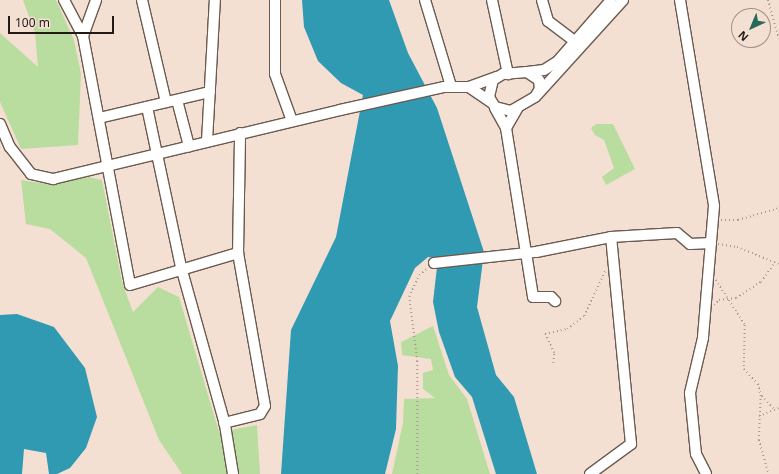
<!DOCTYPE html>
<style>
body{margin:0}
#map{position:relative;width:779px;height:474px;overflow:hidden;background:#f4dfd3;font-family:"Noto Sans",sans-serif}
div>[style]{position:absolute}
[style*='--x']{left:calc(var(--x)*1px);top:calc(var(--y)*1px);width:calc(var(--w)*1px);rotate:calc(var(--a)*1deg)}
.green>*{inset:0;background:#b9dc9f}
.water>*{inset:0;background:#2f9ab2}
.path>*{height:1.5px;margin-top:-0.75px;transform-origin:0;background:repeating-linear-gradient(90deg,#a99990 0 1px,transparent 0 4px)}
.roads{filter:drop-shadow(1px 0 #6b5a4f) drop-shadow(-1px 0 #6b5a4f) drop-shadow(0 1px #6b5a4f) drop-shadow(0 -1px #6b5a4f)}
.minor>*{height:10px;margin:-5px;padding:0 5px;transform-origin:5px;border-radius:5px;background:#fff}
span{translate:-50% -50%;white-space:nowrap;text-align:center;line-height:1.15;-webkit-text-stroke:4px #f4dfd3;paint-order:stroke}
.north{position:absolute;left:731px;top:8px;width:40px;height:40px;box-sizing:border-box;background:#f4dfd3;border:1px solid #a09087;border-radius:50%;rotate:224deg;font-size:11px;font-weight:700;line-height:16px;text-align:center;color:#211a15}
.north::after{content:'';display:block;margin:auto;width:14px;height:18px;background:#266a5b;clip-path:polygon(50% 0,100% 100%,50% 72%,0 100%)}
.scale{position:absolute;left:8px;top:16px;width:106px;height:18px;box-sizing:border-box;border:2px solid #211a15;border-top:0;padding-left:5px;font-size:12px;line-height:14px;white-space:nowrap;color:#211a15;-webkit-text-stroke:3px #f4dfd3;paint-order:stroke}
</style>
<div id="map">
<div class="green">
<div style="clip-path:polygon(23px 0,56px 0,74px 40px,81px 74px,78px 145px,21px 149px,0 102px,0 33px,38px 67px,35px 33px)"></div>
<div style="clip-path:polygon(596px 124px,613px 124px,635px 169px,606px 185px,602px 177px,614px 168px,604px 140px,595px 135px,591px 128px)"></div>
<div style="clip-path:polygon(89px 177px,102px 180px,122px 282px,133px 312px,158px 287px,179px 297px,219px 432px,257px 425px,260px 474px,182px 474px,159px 440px,86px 258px,50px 229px,26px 224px,21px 180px,46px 184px)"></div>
<div style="clip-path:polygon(433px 326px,449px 375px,467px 399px,490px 474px,392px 474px,403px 423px,404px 399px,435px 398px,423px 389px,423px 373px,433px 370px,431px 359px,402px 355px,401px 342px)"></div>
</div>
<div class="water">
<div style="clip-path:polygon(302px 0,389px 0,408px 53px,437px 108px,484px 252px,477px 307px,496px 375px,514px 397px,537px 474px,496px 474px,472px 397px,455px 377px,439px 332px,433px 302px,438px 258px,428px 257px,415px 268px,390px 321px,398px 366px,396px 429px,385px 474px,281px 474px,291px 330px,336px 237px,363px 95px,341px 83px,318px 61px,304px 27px)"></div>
<div style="clip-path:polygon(17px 314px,54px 327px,85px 368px,97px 417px,86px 448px,70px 468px,57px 474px,49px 474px,46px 453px,24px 449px,22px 474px,0 474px,0 315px)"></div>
</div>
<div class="path">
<div style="--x:768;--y:0;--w:40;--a:74"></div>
<div style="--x:721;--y:220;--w:17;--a:0"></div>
<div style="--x:738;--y:220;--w:43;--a:-16.3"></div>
<div style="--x:718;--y:244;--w:19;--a:9"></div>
<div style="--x:737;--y:247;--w:45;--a:22"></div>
<div style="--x:716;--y:280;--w:54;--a:57.2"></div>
<div style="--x:745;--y:325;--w:44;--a:91.3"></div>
<div style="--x:744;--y:369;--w:21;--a:47"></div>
<div style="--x:758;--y:384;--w:11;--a:75"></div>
<div style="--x:761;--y:395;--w:45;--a:92.5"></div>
<div style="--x:759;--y:440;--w:35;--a:74"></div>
<div style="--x:714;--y:305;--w:7;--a:-45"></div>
<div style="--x:719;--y:300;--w:17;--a:-7"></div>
<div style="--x:736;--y:298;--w:30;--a:-33"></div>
<div style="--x:761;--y:282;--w:24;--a:-55"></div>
<div style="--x:553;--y:363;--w:10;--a:-84"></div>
<div style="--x:554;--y:353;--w:21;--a:-115"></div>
<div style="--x:545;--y:334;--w:23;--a:-13"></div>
<div style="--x:567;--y:329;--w:21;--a:-37"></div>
<div style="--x:584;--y:316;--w:50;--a:-65"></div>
<div style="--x:762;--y:396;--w:18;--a:47"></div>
<div style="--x:759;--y:416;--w:22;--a:-22"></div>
<div style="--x:417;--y:474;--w:113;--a:-90"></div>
<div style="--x:417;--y:361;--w:64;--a:-97.1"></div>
<div style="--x:409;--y:297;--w:24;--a:-66"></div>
<div style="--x:419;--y:275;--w:11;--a:-38"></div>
</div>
<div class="roads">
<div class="minor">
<div style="--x:64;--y:0;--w:41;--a:62.2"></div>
<div style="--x:83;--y:36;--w:253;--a:79.3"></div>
<div style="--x:130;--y:285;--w:113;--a:-16.5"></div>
<div style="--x:142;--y:0;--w:105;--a:76.8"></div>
<div style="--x:275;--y:0;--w:74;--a:90"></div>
<div style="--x:275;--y:74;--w:50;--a:70.1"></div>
<div style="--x:425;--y:0;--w:90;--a:73.2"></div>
<div style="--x:492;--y:0;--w:76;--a:77.8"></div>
<div style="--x:542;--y:0;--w:22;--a:74"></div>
<div style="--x:548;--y:21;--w:34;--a:37"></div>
<div style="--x:680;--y:0;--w:209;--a:80.6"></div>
<div style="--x:714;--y:206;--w:132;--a:94.8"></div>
<div style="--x:703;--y:338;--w:57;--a:103.3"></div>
<div style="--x:690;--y:393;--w:61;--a:84.4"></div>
<div style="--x:696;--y:454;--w:22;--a:63"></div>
<div style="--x:83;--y:36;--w:38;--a:-70"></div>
<div style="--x:527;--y:72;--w:14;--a:34"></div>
<div style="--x:539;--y:80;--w:9;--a:84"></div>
<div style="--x:540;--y:89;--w:9;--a:122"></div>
<div style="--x:535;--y:97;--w:28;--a:150"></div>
<div style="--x:511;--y:111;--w:16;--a:-166"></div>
<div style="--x:495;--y:107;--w:12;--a:-121"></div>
<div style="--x:489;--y:97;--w:17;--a:-77"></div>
<div style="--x:493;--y:80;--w:12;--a:-31"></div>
<div style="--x:503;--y:74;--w:24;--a:-5"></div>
<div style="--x:527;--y:72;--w:17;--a:-7"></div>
<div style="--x:544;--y:70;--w:15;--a:-32"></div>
<div style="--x:557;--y:62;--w:82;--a:-48.9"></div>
<div style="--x:537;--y:95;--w:128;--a:-47.8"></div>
<div style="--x:177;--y:100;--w:48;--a:75.4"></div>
<div style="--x:491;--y:102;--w:27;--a:-146"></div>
<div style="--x:469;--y:87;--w:30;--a:-20"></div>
<div style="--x:147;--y:107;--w:164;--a:78"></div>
<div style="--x:181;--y:267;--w:164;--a:74.4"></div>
<div style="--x:225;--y:425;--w:50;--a:80.7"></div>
<div style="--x:495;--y:108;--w:23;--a:61"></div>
<div style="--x:506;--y:128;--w:22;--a:-60"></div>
<div style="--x:99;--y:118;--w:114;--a:-13.2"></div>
<div style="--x:0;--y:124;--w:25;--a:67"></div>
<div style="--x:10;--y:147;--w:34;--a:52"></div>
<div style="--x:31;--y:174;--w:23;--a:13"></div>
<div style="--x:53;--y:179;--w:295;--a:-13.5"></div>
<div style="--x:340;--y:110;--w:107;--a:-12.5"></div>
<div style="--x:444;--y:87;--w:25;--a:0"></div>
<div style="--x:506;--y:128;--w:171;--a:80.9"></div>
<div style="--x:533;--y:297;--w:18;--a:0"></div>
<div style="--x:551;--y:297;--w:6;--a:45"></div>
<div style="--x:207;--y:141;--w:141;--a:-86.8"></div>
<div style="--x:434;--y:263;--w:103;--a:-6.2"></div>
<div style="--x:536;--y:252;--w:76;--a:-11.3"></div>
<div style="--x:611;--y:237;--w:66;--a:-3.5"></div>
<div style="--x:677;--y:233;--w:17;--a:40"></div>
<div style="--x:690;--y:244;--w:21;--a:-3"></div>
<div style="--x:224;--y:423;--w:37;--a:-14"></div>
<div style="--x:260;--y:414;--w:9;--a:-58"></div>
<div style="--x:265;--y:406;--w:155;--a:-100"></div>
<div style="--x:238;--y:253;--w:120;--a:-89"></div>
<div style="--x:590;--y:474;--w:51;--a:-36.2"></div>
<div style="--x:631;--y:444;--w:208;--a:-95.5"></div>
</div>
</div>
<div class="north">N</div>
<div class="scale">100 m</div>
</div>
